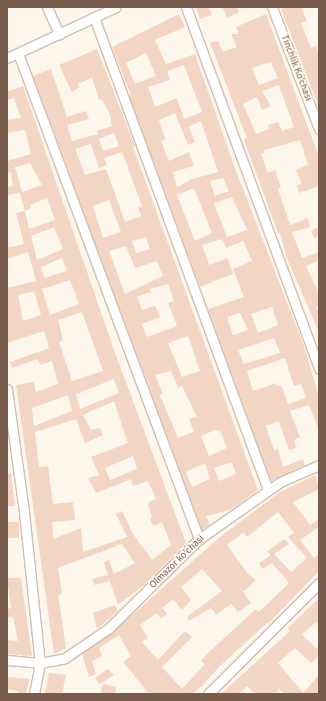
<!DOCTYPE html>
<meta charset="utf-8">
<style>
body{margin:0}
#map{position:relative;width:326px;height:701px;overflow:hidden;background:#fdf6ec;font-family:"Source Sans 3",sans-serif}
div>[style]{position:absolute}
[style*='--x']{left:calc(var(--x)*1px);top:calc(var(--y)*1px);width:calc(var(--w)*1px);rotate:calc(var(--a)*1deg)}
.building>*{inset:0;background:#f3d5c3}
.roads{filter:drop-shadow(1px 0 #d1beb0) drop-shadow(-1px 0 #d1beb0) drop-shadow(0 1px #d1beb0) drop-shadow(0 -1px #d1beb0)}
.minor>*{height:9px;margin:-4.5px;padding:0 4.5px;transform-origin:4.5px;border-radius:4.5px;background:#fff}
span{translate:-50% -50%;white-space:nowrap;text-align:center;line-height:1.15;-webkit-text-stroke:3px #fffaf3;paint-order:stroke}
.street-label{font-size:10px;color:#7a5c4d}
.frame{position:absolute;inset:0;border:8px solid #7a5c4d;pointer-events:none}
</style>
<div id="map">
<div class="building">
<div style="clip-path:polygon(196px 7px,208px 7px,212px 15px,200px 19px)"></div>
<div style="clip-path:polygon(222px 7px,237px 7px,239px 12px,227px 18px)"></div>
<div style="clip-path:polygon(288px 7px,301px 7px,307px 21px,301px 23px,311px 48px,316px 46px,319px 54px,319px 108px,281px 9px)"></div>
<div style="clip-path:polygon(evenodd,179px 14px,185px 27px,155px 40px,166px 64px,195px 54px,234px 166px,304px 346px,319px 397px,319px 430px,309px 405px,290px 411px,300px 437px,294px 440px,296px 448px,289px 450px,279px 421px,266px 426px,274px 450px,278px 449px,283px 467px,303px 459px,305px 465px,271px 481px,208px 309px,244px 297px,233px 269px,252px 261px,243px 241px,226px 248px,222px 239px,202px 245px,209px 265px,228px 258px,233px 274px,200px 287px,129px 96px,131px 95px,112px 47px,179px 14px,146px 53px,156px 76px,135px 84px,126px 63px,146px 53px,179px 14px,184px 65px,202px 112px,184px 119px,177px 98px,155px 107px,148px 87px,170px 80px,167px 71px,184px 65px,179px 14px,175px 113px,188px 145px,195px 142px,189px 127px,201px 121px,218px 172px,192px 179px,177px 187px,173px 172px,194px 166px,189px 152px,169px 161px,161px 141px,165px 139px,159px 120px,175px 113px,179px 14px,223px 178px,229px 191px,215px 196px,210px 181px,223px 178px,179px 14px,194px 188px,212px 233px,195px 241px,177px 195px,194px 188px,179px 14px,232px 197px,247px 230px,222px 239px,227px 237px,214px 203px,232px 197px,179px 14px,272px 307px,278px 325px,258px 333px,251px 314px,272px 307px,179px 14px,240px 313px,248px 330px,233px 335px,227px 317px,240px 313px,179px 14px,274px 338px,280px 353px,244px 364px,238px 350px,274px 338px,179px 14px,285px 358px,294px 386px,301px 384px,306px 398px,288px 404px,281px 385px,277px 386px,276px 383px,253px 391px,247px 371px,285px 358px)"></div>
<div style="clip-path:polygon(evenodd,266px 14px,319px 157px,319px 186px,299px 193px,297px 185px,302px 184px,296px 170px,308px 165px,300px 140px,264px 150px,264px 153px,261px 154px,268px 173px,275px 170px,281px 188px,278px 189px,290px 225px,308px 218px,310px 227px,292px 232px,302px 258px,319px 252px,319px 260px,306px 266px,319px 293px,319px 306px,316px 306px,319px 313px,319px 332px,286px 256px,280px 233px,278px 233px,244px 140px,247px 138px,210px 43px,218px 41px,223px 52px,237px 47px,231px 34px,239px 34px,236px 27px,266px 14px,271px 62px,278px 78px,259px 85px,252px 68px,271px 62px,266px 14px,279px 85px,294px 127px,282px 131px,278px 122px,268px 125px,269px 129px,256px 134px,243px 104px,257px 97px,262px 110px,271px 106px,262px 91px,279px 85px)"></div>
<div style="clip-path:polygon(evenodd,97px 49px,135px 146px,133px 147px,258px 490px,230px 510px,206px 516px,210px 524px,202px 530px,33px 76px,51px 69px,67px 117px,86px 111px,89px 119px,67px 125px,72px 141px,98px 134px,99px 137px,97px 131px,112px 126px,110px 115px,102px 99px,99px 100px,92px 78px,78px 84px,80px 87px,72px 92px,59px 65px,97px 49px,114px 133px,119px 146px,103px 151px,99px 139px,114px 133px,97px 49px,91px 144px,99px 168px,107px 165px,104px 158px,122px 152px,142px 206px,138px 207px,141px 216px,125px 222px,106px 169px,85px 175px,75px 149px,91px 144px,97px 49px,109px 200px,121px 232px,103px 238px,93px 206px,109px 200px,97px 49px,146px 237px,150px 249px,136px 253px,132px 241px,146px 237px,97px 49px,126px 246px,135px 268px,157px 261px,163px 276px,125px 294px,109px 251px,126px 246px,97px 49px,168px 284px,174px 301px,168px 303px,177px 326px,147px 337px,142px 324px,160px 317px,155px 306px,142px 310px,137px 297px,151px 292px,150px 289px,168px 284px,97px 49px,188px 336px,200px 371px,182px 377px,168px 343px,188px 336px,97px 49px,171px 371px,178px 388px,182px 386px,197px 417px,189px 419px,194px 432px,178px 438px,160px 395px,163px 394px,155px 375px,171px 371px,97px 49px,215px 430px,220px 430px,227px 448px,209px 456px,201px 436px,215px 430px,97px 49px,232px 462px,236px 474px,219px 481px,214px 468px,232px 462px,97px 49px,205px 463px,210px 479px,192px 487px,186px 472px,205px 463px)"></div>
<div style="clip-path:polygon(evenodd,23px 86px,114px 350px,186px 543px,144px 585px,118px 605px,110px 581px,94px 585px,92px 579px,108px 575px,104px 562px,109px 560px,114px 574px,135px 563px,122px 544px,58px 568px,62px 593px,58px 595px,66px 648px,54px 654px,16px 385px,34px 382px,36px 392px,58px 384px,52px 361px,40px 365px,38px 359px,12px 368px,10px 362px,49px 348px,44px 331px,7px 343px,7px 288px,36px 281px,28px 252px,7px 259px,7px 248px,24px 244px,16px 213px,25px 211px,20px 193px,7px 195px,7px 187px,13px 186px,11px 172px,7px 173px,7px 161px,31px 154px,25px 130px,7px 133px,7px 120px,21px 118px,14px 98px,7px 100px,7px 92px,23px 86px,30px 163px,42px 185px,22px 192px,15px 167px,30px 163px,23px 86px,47px 198px,55px 220px,29px 229px,25px 211px,31px 208px,30px 205px,47px 198px,23px 86px,54px 227px,63px 249px,37px 260px,31px 236px,54px 227px,23px 86px,62px 258px,67px 271px,44px 278px,41px 267px,62px 258px,23px 86px,70px 280px,79px 304px,50px 315px,42px 289px,70px 280px,23px 86px,34px 291px,41px 315px,23px 321px,18px 295px,34px 291px,23px 86px,82px 312px,103px 371px,72px 381px,59px 342px,63px 340px,58px 320px,82px 312px,23px 86px,114px 379px,119px 393px,80px 409px,76px 394px,114px 379px,23px 86px,68px 395px,72px 411px,34px 426px,32px 408px,68px 395px,23px 86px,114px 401px,128px 443px,91px 457px,99px 475px,88px 478px,96px 493px,131px 479px,133px 486px,148px 481px,156px 499px,148px 503px,152px 517px,150px 519px,153px 526px,162px 522px,171px 545px,152px 560px,133px 534px,122px 511px,116px 514px,127px 537px,83px 552px,81px 528px,53px 539px,52px 522px,75px 520px,73px 502px,53px 504px,48px 466px,39px 467px,35px 432px,76px 419px,85px 443px,103px 435px,100px 428px,91px 430px,83px 415px,114px 401px,23px 86px,133px 456px,137px 469px,110px 480px,105px 468px,133px 456px)"></div>
<div style="clip-path:polygon(319px 227px,319px 235px,314px 238px,311px 230px)"></div>
<div style="clip-path:polygon(11px 473px,15px 506px,7px 506px,7px 474px)"></div>
<div style="clip-path:polygon(evenodd,315px 475px,319px 489px,293px 502px,310px 525px,319px 519px,319px 527px,300px 540px,314px 558px,319px 554px,319px 571px,268px 624px,267px 623px,220px 666px,202px 686px,192px 694px,149px 694px,123px 662px,131px 656px,119px 635px,99px 648px,102px 656px,92px 661px,96px 674px,89px 677px,82px 654px,113px 632px,221px 536px,280px 492px,315px 475px,278px 512px,294px 533px,288px 537px,307px 558px,291px 572px,274px 554px,289px 544px,285px 539px,267px 551px,271px 555px,259px 563px,262px 569px,272px 563px,289px 583px,259px 612px,256px 609px,208px 653px,201px 661px,205px 664px,182px 689px,162px 667px,192px 637px,185px 631px,158px 660px,142px 642px,148px 638px,140px 625px,157px 613px,161px 619px,167px 614px,162px 608px,173px 599px,182px 610px,191px 600px,181px 587px,202px 569px,222px 591px,187px 617px,189px 621px,211px 608px,216px 615px,231px 604px,238px 612px,251px 603px,243px 592px,256px 580px,248px 574px,227px 545px,244px 532px,247px 537px,278px 512px)"></div>
<div style="clip-path:polygon(7px 522px,19px 522px,19px 538px,7px 538px)"></div>
<div style="clip-path:polygon(7px 578px,21px 578px,32px 656px,7px 654px,7px 640px,18px 641px,13px 617px,7px 618px,7px 609px,11px 608px)"></div>
<div style="clip-path:polygon(319px 598px,319px 626px,316px 622px,302px 634px,316px 649px,319px 646px,319px 655px,311px 663px,295px 648px,278px 663px,303px 693px,319px 675px,319px 694px,284px 694px,279px 689px,274px 694px,255px 694px,247px 686px,239px 694px,221px 694px,290px 631px,288px 628px)"></div>
<div style="clip-path:polygon(115px 605px,118px 611px,97px 629px,93px 613px)"></div>
<div style="clip-path:polygon(108px 669px,114px 675px,100px 684px,95px 678px)"></div>
<div style="clip-path:polygon(49px 673px,66px 675px,62px 694px,45px 694px)"></div>
<div style="clip-path:polygon(7px 677px,29px 679px,26px 694px,17px 694px,18px 691px,7px 689px)"></div>
<div style="clip-path:polygon(103px 684px,116px 687px,115px 694px,100px 694px)"></div>
</div>
<div class="roads">
<div class="minor">
<div style="--x:47;--y:7;--w:30;--a:66"></div>
<div style="--x:186;--y:7;--w:386;--a:69.8"></div>
<div style="--x:272;--y:7;--w:131;--a:68.9"></div>
<div style="--x:94;--y:17;--w:504;--a:69.8"></div>
<div style="--x:18;--y:53;--w:519;--a:69.57"></div>
<div style="--x:7;--y:58;--w:120;--a:-25.1"></div>
<div style="--x:7;--y:389;--w:124;--a:82.1"></div>
<div style="--x:24;--y:512;--w:152;--a:84"></div>
<div style="--x:40;--y:663;--w:32;--a:101"></div>
<div style="--x:7;--y:660;--w:33;--a:5"></div>
<div style="--x:40;--y:663;--w:25;--a:-11"></div>
<div style="--x:65;--y:658;--w:53;--a:-34.3"></div>
<div style="--x:109;--y:628;--w:127;--a:-44.7"></div>
<div style="--x:199;--y:539;--w:99;--a:-35.1"></div>
<div style="--x:280;--y:482;--w:43;--a:-23.6"></div>
<div style="--x:208;--y:694;--w:157;--a:-45"></div>
</div>
</div>
<div class="street-label">
<span style="left:296px;top:68px;rotate:69deg">Tinchlik Ko’chasi</span>
<span style="left:177px;top:562px;rotate:-44deg">Olmazor ko'chasi</span>
</div>
<div class="frame"></div>
</div>
